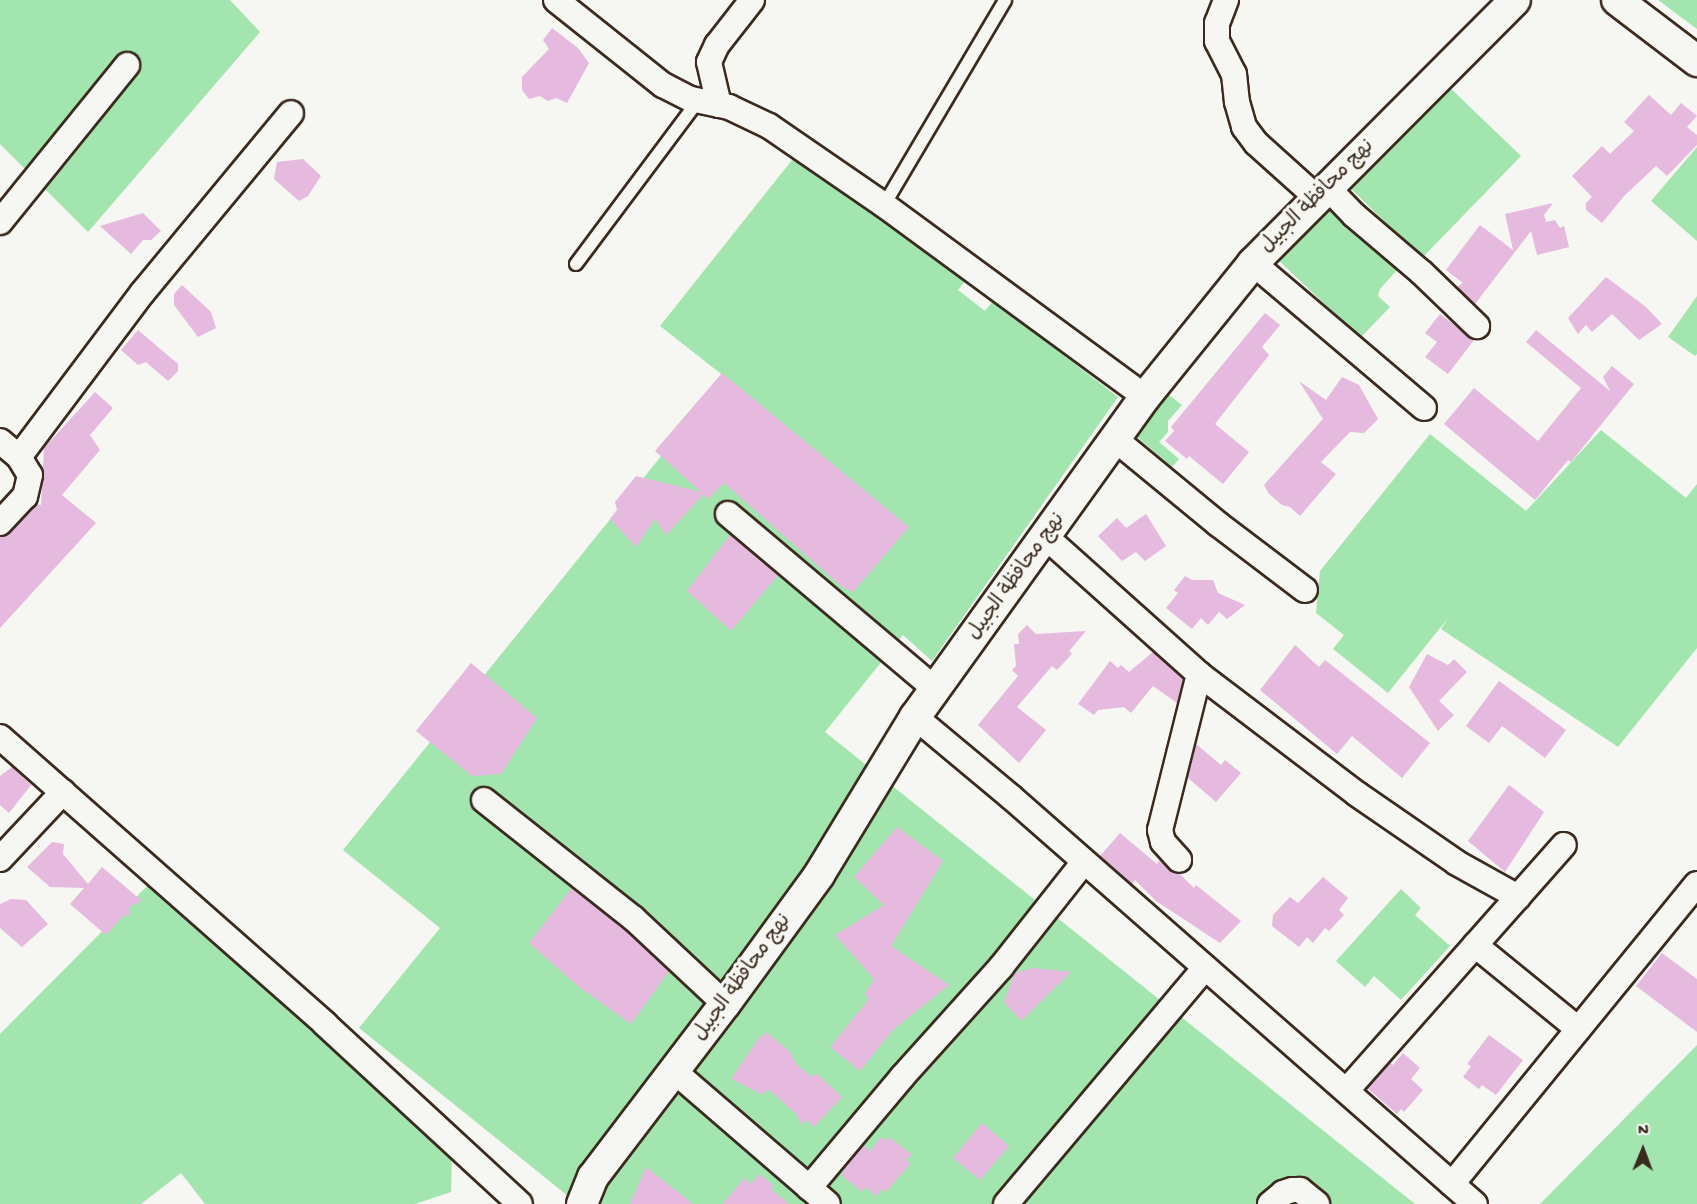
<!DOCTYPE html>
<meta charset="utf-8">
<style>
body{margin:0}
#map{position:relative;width:1697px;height:1204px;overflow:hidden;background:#f6f6f2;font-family:"Gochi Hand","Playpen Sans Arabic",sans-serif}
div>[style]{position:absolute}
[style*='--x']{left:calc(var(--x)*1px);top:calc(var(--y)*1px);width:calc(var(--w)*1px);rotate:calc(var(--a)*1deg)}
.green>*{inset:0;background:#a3e5af}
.building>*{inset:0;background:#e6b9de}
.roads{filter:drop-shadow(2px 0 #3b2a1e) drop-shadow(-2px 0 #3b2a1e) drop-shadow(0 2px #3b2a1e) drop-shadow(0 -2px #3b2a1e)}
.service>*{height:12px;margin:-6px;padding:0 6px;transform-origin:6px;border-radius:6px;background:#f6f6f2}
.minor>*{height:24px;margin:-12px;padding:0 12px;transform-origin:12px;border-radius:12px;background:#f6f6f2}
.tertiary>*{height:30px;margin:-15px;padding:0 15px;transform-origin:15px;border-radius:15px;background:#f6f6f2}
span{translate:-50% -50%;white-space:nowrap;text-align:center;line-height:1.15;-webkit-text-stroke:6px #f6f6f2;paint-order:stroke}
.street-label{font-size:20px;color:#3b2a1e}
.north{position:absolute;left:1613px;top:1120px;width:60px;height:60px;-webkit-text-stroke:4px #f6f6f2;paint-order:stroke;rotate:1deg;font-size:16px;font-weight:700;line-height:24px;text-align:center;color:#3b2a1e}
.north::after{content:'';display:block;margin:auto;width:21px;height:27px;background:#3b2a1e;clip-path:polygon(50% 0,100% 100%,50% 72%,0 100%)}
</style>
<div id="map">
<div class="green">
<div style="clip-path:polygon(0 0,230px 0,260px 32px,88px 232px,0 144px)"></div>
<div style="clip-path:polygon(1658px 0,1697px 0,1697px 29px)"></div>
<div style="clip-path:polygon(1445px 83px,1521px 156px,1422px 258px,1346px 184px)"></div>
<div style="clip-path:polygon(1697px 147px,1697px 241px,1651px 201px)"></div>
<div style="clip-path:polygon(796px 155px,965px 281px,958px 290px,985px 311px,993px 301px,1118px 397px,932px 661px,903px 635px,825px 732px,1415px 1204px,578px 1204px,359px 1028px,440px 928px,343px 850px,725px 377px,660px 326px)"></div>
<div style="clip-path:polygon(1330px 200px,1413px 273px,1408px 279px,1397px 270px,1380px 289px,1378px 296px,1390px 307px,1360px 338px,1270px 252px)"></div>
<div style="clip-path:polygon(1697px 296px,1697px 354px,1695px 356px,1668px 337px)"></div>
<div style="clip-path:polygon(1164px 391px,1182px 405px,1168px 421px,1168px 432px,1159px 442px,1179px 459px,1172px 467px,1130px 431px)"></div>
<div style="clip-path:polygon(1601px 430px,1686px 498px,1697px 484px,1697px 648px,1618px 747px,1441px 629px,1448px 618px,1388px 693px,1333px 649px,1344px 635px,1316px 613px,1320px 571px,1430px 434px,1526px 511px)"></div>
<div style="clip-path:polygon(165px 868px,452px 1151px,451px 1192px,415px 1204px,205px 1204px,181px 1173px,141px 1204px,0 1204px,0 1034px)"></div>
<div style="clip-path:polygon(1401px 889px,1421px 908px,1415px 915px,1450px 946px,1401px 1000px,1374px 976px,1365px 987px,1336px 961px)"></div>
<div style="clip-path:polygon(1697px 1045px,1697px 1204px,1540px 1204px)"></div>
</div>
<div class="building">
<div style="clip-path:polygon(552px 28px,578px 48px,589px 63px,567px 103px,556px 98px,548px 101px,540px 96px,529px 99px,522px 90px,522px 77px,549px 49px,543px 40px)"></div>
<div style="clip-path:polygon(1649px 95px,1671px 115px,1681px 103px,1697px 116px,1687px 127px,1697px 135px,1697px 145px,1667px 176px,1656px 166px,1624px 196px,1602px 223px,1586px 210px,1586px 203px,1592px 197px,1572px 176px,1602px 146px,1610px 154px,1634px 131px,1624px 122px)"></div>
<div style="clip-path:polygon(303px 159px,321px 176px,308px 196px,299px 201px,274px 179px,277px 162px)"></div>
<div style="clip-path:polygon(1553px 203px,1544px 215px,1546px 222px,1555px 220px,1560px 228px,1564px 226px,1569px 247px,1537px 255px,1531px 231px,1475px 304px,1457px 287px,1463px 283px,1446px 270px,1480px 225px,1513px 250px,1505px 214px)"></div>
<div style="clip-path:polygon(143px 213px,161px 231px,151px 240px,143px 240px,131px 254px,100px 226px)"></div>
<div style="clip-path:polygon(1606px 277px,1646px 307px,1662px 324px,1639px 340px,1612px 314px,1592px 332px,1586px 325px,1578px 334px,1568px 318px)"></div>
<div style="clip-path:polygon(182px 285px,211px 312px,216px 328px,198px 337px,174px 305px,174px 294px)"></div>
<div style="clip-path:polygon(1265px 313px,1280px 325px,1262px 347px,1269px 355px,1215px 424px,1249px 452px,1223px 484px,1189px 456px,1187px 459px,1165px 441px,1174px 431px,1171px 427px)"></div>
<div style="clip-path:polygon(1440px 314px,1474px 340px,1448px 374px,1425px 357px,1437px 342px,1425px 333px)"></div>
<div style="clip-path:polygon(138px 330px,178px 364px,178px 371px,168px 381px,146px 362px,138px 365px,121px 350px)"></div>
<div style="clip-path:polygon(1536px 330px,1610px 391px,1603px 377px,1612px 366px,1634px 384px,1571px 462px,1568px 460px,1535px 500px,1444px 424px,1474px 388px,1538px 441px,1581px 388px,1526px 342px)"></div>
<div style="clip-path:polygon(722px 373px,909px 527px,853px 592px,842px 587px,724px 483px,708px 499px,703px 495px,666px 535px,655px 519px,636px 547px,610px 519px,617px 510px,615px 502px,636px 476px,701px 492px,655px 451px)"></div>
<div style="clip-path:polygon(1342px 377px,1359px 385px,1378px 419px,1364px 433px,1350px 432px,1321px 462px,1336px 474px,1300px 516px,1290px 507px,1282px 505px,1269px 494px,1264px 485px,1323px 419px,1299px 381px,1326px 400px)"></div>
<div style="clip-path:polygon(95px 392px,113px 408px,90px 435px,100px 450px,62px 495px,96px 523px,0 628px,0 537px,10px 533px,36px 504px,41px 505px,44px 448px)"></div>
<div style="clip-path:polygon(1146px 514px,1166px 546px,1145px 561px,1136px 552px,1122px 561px,1098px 536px,1117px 518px,1126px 528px)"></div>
<div style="clip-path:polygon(730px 535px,778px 575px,731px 631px,687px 591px)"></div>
<div style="clip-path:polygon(1185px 576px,1192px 580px,1213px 580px,1218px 593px,1245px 605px,1227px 619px,1219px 612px,1208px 625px,1201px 618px,1192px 629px,1166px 608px,1178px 593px,1174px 590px)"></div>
<div style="clip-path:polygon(1027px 625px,1036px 634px,1086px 631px,1069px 651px,1072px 654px,1057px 670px,1052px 666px,1017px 707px,1046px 730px,1019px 763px,978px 725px,1018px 676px,1012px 670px,1016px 666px,1014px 644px,1019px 644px,1018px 634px)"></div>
<div style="clip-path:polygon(1295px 645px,1319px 667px,1325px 660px,1430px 743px,1402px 778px,1352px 736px,1337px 754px,1260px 690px)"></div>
<div style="clip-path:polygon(1153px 652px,1183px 679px,1177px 703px,1153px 686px,1131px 713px,1124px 707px,1098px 710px,1094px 715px,1078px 704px,1110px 661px,1118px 668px,1121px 665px,1129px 672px)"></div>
<div style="clip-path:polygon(1427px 654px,1448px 665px,1454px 659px,1467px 672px,1439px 701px,1454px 715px,1438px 731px,1409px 687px)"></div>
<div style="clip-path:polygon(471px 663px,537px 718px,501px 774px,472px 776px,416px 731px)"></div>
<div style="clip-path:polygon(1499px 681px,1566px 730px,1545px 758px,1502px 726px,1489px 743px,1466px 726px)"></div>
<div style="clip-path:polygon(1196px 744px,1221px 765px,1225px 760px,1241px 773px,1216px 802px,1188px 778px)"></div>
<div style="clip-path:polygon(12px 767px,31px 785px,9px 813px,0 805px,0 776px)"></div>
<div style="clip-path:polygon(1509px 785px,1544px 812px,1505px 872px,1468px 841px)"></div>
<div style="clip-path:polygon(897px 827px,943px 861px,891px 946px,949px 985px,893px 1030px,860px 1071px,830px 1047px,869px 999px,865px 994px,874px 979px,835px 935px,884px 905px,854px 877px)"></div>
<div style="clip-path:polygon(1120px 833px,1157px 864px,1160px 860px,1169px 870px,1180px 874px,1194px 888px,1196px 885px,1241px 921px,1220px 943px,1156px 901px,1135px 880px,1132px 884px,1100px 856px)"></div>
<div style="clip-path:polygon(52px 842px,64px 844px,63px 854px,88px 884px,102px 867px,142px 901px,129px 907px,129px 916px,123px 916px,106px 935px,70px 904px,84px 888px,50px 887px,27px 867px)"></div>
<div style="clip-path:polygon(1323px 877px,1348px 898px,1339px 910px,1344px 915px,1329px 931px,1325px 928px,1313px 943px,1307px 937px,1299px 947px,1272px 926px,1273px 915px,1290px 897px,1298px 903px)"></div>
<div style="clip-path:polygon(572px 888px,624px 929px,669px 971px,631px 1024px,579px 987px,529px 943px)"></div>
<div style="clip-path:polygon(11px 899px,26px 900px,48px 924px,22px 947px,0 928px,0 904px)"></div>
<div style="clip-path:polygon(1662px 953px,1697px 979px,1697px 1032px,1636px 986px)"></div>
<div style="clip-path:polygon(1033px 968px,1071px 972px,1021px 1021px,1004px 1002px,1015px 973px)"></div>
<div style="clip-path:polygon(766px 1032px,789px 1051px,797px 1065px,812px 1077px,816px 1073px,842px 1097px,814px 1127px,806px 1120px,802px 1125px,796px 1114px,768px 1089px,763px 1095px,731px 1079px,761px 1035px,763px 1037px)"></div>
<div style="clip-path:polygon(1489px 1035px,1523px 1060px,1496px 1095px,1482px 1085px,1479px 1089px,1463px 1077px,1471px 1066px,1467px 1064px)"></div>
<div style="clip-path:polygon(1403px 1053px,1420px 1068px,1411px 1079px,1423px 1090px,1404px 1112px,1401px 1109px,1397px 1114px,1367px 1088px,1390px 1062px,1393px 1065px)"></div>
<div style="clip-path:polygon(982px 1123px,1009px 1146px,980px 1180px,953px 1158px)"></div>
<div style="clip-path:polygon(881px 1137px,886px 1141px,889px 1137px,912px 1155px,906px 1159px,910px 1164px,886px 1192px,882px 1189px,876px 1196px,866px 1187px,862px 1192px,842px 1176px,844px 1168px,863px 1145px,870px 1151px)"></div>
<div style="clip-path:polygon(646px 1167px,693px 1204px,630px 1204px)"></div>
<div style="clip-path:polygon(759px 1174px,773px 1185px,771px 1189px,789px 1204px,723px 1204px,744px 1178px,751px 1184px)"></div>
</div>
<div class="roads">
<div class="service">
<div style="--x:884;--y:205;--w:238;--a:-59.4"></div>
<div style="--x:576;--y:264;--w:204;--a:-53.2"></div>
</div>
<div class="minor">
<div style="--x:556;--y:0;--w:137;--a:38.5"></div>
<div style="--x:663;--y:85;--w:31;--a:27"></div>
<div style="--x:691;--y:99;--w:39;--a:12"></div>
<div style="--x:729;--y:107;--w:44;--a:25.4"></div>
<div style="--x:769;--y:126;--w:140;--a:34.5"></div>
<div style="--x:884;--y:205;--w:324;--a:36.3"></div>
<div style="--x:1226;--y:0;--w:25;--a:111"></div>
<div style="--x:1217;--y:23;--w:18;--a:90"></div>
<div style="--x:1217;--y:41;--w:37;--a:63"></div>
<div style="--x:1234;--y:74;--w:28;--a:84"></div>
<div style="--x:1237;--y:102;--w:26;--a:74"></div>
<div style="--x:1244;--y:127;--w:20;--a:53"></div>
<div style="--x:1256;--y:143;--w:81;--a:42"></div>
<div style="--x:719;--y:105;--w:44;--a:-103.1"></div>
<div style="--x:709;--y:62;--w:19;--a:-65"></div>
<div style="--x:717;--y:45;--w:57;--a:-52.1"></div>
<div style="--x:1327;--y:187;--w:39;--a:46"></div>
<div style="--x:1354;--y:215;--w:88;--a:40.4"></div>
<div style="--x:1421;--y:272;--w:78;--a:44"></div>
<div style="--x:0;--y:222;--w:202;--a:-51"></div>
<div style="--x:1253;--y:263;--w:224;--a:40.3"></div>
<div style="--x:1116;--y:440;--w:132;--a:39.5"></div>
<div style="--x:1218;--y:524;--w:109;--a:37.2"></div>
<div style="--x:0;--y:441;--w:25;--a:40"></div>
<div style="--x:19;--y:457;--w:21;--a:59"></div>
<div style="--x:30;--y:475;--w:22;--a:103"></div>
<div style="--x:25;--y:496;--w:37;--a:133"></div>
<div style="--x:19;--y:457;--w:206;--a:-53.1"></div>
<div style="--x:143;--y:292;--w:232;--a:-50.4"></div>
<div style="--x:728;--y:514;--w:271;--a:40.2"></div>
<div style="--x:1047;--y:538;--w:204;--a:41.8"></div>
<div style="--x:1199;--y:674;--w:161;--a:104"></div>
<div style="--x:1160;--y:830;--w:12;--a:76"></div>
<div style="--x:1163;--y:842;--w:24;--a:48"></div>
<div style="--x:1199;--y:674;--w:198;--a:37.2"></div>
<div style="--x:1357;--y:794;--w:121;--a:34.6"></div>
<div style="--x:1457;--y:863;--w:70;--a:29.1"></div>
<div style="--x:915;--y:717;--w:125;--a:39.8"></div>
<div style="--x:1011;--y:797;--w:617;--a:41.26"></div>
<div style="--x:0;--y:737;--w:434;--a:41.4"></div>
<div style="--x:325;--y:1024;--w:265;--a:42.7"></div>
<div style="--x:484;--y:800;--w:190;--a:38.4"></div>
<div style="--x:633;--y:918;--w:126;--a:43.1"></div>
<div style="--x:0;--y:859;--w:92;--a:-46.8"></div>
<div style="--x:1475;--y:945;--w:133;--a:39.2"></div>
<div style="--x:674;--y:1071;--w:203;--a:40.8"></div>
<div style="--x:1347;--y:1090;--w:327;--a:-48.5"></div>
<div style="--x:1452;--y:1184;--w:387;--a:-50.8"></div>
<div style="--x:809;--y:1188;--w:145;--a:-50"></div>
<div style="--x:902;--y:1077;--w:148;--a:-48"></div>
<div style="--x:1001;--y:967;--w:134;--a:-51.7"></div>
<div style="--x:1006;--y:1204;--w:309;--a:-49.9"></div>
<div style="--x:1270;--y:1204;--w:17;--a:-40"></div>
<div style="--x:1283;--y:1193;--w:9;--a:-18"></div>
<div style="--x:1292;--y:1190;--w:8;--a:0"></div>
<div style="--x:1300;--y:1190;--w:22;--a:39"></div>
</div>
<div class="tertiary">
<div style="--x:1617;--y:0;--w:101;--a:37.3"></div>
<div style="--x:582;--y:1204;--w:29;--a:-68"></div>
<div style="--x:593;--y:1177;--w:218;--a:-52.7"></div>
<div style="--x:725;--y:1004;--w:160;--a:-53.9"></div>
<div style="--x:819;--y:875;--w:185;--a:-58.7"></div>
<div style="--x:915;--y:717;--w:394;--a:-54.3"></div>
<div style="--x:1145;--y:397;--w:172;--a:-51.1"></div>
<div style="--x:1253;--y:263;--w:371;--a:-45.1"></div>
</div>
</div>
<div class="street-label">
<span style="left:1318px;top:197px;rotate:-45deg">نهج محافظة الجبيل</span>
<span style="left:1017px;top:577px;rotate:-54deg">نهج محافظة الجبيل</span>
<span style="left:743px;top:978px;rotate:-54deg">نهج محافظة الجبيل</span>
</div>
<div class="north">N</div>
</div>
